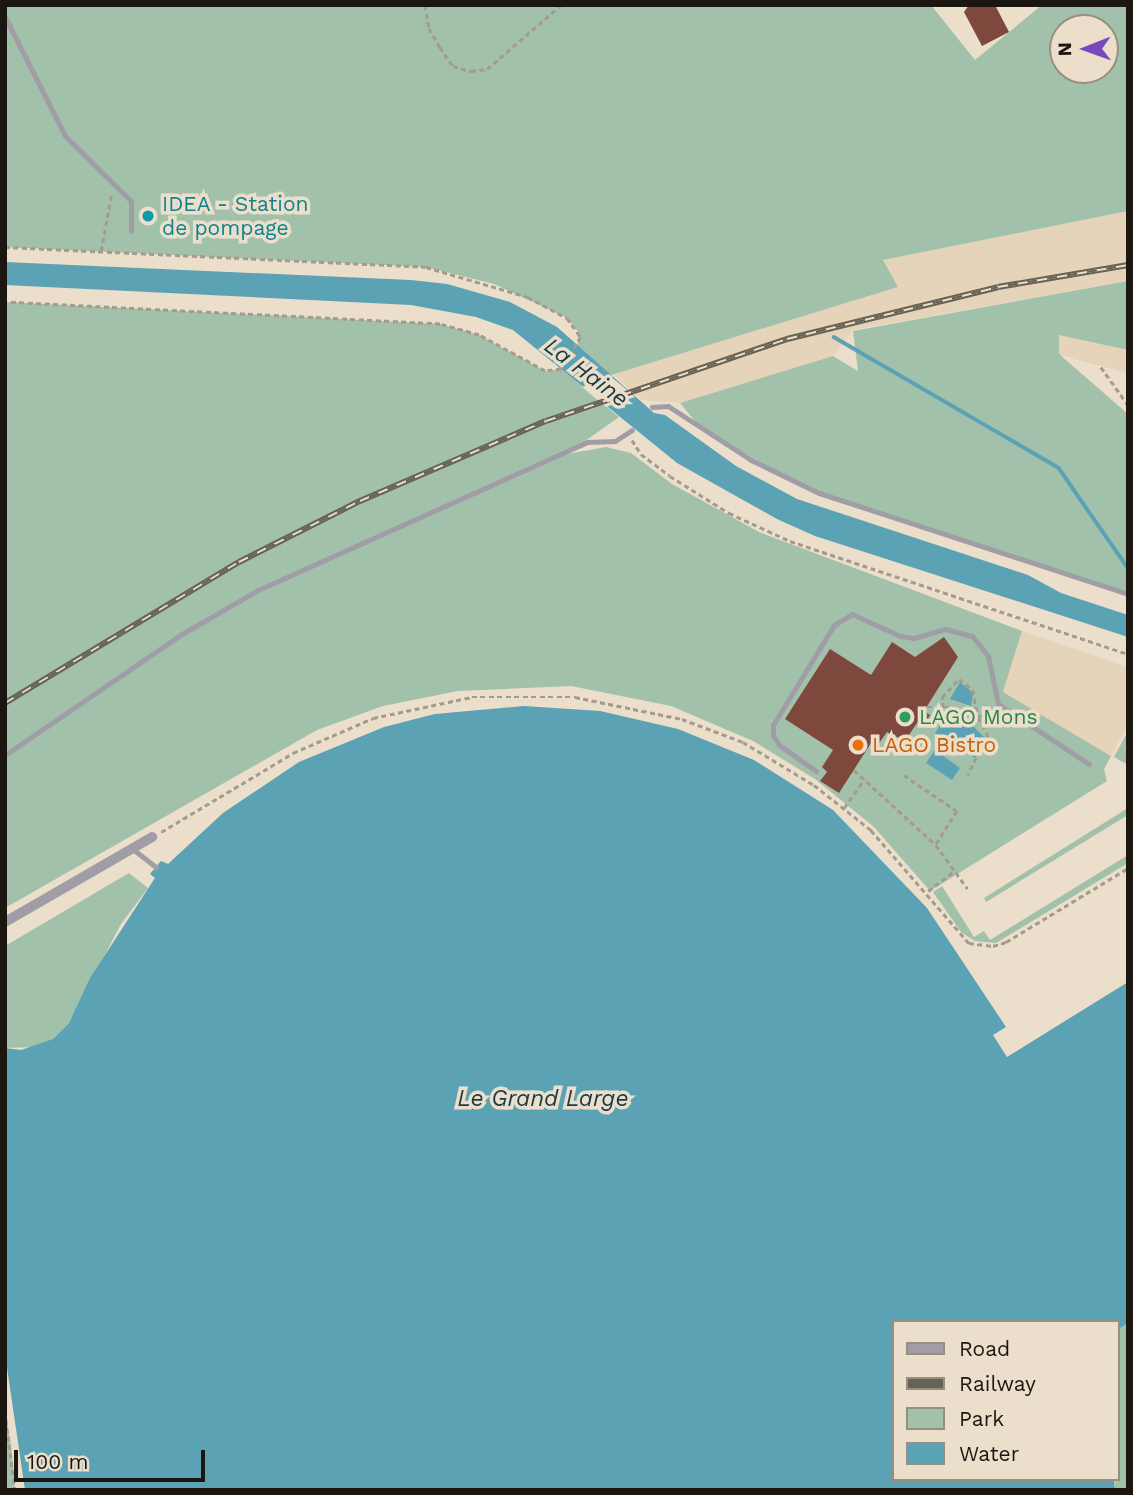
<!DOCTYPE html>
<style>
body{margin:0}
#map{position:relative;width:1133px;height:1495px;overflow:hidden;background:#ebdecb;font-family:"Work Sans",sans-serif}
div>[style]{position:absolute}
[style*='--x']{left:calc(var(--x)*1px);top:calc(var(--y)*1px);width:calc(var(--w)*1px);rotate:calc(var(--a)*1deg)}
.built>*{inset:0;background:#e6d4ba}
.green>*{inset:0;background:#a2c1aa}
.water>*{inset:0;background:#5aa2b4}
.pier>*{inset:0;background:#ebdecb}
.stream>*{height:3.5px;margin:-1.75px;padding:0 1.75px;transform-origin:1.75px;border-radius:1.75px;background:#5aa2b4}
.building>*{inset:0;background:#7e483d}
.path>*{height:2.5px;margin-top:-1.25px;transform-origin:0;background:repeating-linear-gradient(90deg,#a49b8c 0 5px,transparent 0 8.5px)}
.service>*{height:5px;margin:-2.5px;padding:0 2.5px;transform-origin:2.5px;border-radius:2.5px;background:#a09da6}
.minor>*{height:10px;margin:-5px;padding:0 5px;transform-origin:5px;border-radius:5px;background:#a09da6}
.rail>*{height:6px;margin-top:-3px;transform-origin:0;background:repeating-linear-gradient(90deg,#ebdecb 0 10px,#686155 0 20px);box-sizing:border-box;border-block:2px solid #686155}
.dots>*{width:19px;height:19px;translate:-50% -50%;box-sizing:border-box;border:4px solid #ebdecb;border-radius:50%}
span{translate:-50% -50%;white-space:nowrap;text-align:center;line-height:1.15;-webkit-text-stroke:7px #ebdecb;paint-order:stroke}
.culture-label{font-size:21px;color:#0d838f}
.left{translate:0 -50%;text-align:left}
.leisure-label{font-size:21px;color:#27864d}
.food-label{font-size:21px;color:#c56008}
.water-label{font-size:23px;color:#183b44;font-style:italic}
.frame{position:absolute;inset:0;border:7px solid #1b1710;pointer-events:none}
.legend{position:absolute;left:892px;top:1320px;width:228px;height:161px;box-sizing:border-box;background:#ebdecb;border:2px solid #988e80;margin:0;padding:9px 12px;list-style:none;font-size:21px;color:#1b1710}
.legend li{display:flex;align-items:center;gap:14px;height:35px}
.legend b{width:35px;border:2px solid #988e80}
.north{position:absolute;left:1049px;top:14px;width:70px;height:70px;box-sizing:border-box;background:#ebdecb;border:2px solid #988e80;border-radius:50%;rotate:269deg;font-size:19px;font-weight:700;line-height:28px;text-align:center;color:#1b1710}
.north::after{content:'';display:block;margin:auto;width:24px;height:32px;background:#7a46bd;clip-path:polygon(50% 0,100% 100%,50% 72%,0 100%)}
.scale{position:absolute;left:14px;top:1450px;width:191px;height:32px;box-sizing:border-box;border:4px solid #1b1710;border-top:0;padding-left:9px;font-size:21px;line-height:24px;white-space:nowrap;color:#1b1710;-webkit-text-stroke:5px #ebdecb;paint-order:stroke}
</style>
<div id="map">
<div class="built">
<div style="clip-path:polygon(1128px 211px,1128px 281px,853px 330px,833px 356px,680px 403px,642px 400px,613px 374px,898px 287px,883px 260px)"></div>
<div style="clip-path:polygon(1059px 334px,1128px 350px,1128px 373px,1059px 355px)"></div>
<div style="clip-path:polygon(1022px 631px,1128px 667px,1128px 726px,1111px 756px,1003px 692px)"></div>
</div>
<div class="green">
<div style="clip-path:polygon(evenodd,5px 5px,931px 5px,975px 60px,1042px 5px,1128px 5px,1128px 211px,883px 260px,898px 287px,608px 376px,577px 349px,579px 333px,567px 318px,494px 284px,426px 267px,5px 247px,5px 5px,1063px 28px,1105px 28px,1105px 70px,1063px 70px,1063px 28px)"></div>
<div style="clip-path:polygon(1128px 281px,1128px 350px,1059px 335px,1059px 354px,1128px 414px,1128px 594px,795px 483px,699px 426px,680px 403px,833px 356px,858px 371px,853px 331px)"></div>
<div style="clip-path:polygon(5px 302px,440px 324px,479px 335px,545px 371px,561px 369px,619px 417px,567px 454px,606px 447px,631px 453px,672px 484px,759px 532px,1022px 631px,1003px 692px,1111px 756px,1104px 769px,1107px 781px,930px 891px,874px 827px,815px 779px,753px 741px,671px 706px,571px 686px,458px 691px,383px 706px,317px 730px,5px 908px)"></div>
<div style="clip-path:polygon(1128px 731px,1128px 765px,1114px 757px)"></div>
<div style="clip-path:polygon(1128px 808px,1128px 815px,986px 902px,984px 898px)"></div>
<div style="clip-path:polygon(1128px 855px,1128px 863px,996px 943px,975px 941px,961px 932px,933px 892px,942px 886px,974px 937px,984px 931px,990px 940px)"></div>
<div style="clip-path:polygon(129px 873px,148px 888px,121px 924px,69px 1023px,53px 1039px,36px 1047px,5px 1048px,5px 946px)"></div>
<div style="clip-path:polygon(1128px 1323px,1128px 1490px,1115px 1490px,1117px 1330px)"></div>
<div style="clip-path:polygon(5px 1411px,11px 1445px,15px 1490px,5px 1490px)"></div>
</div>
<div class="water">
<div style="clip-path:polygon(5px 262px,411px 280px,447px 284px,510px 302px,557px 327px,654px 413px,665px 415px,736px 466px,797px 499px,1028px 575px,1061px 593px,1128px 615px,1128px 637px,815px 536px,777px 519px,677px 463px,513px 330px,476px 317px,411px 305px,5px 285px)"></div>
<div style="clip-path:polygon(960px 682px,973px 693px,971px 706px,950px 699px)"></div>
<div style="clip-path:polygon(524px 706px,600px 711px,678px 729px,754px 760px,833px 810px,927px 908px,1006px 1027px,993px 1035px,1007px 1057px,1128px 982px,1128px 1323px,1117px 1330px,1117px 1322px,893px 1322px,893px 1479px,1114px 1479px,1115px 1490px,25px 1490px,5px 1354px,5px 1048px,21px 1050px,53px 1039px,69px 1023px,90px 978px,155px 878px,150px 874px,161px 861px,168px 864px,223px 813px,299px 762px,384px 727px,435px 714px)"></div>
<div style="clip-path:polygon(959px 712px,985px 738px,975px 758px,935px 733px,946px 716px)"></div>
<div style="clip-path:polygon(935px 750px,960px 768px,952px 780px,926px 763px)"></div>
</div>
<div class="pier">
<div style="clip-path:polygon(611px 377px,620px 384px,635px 397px,606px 407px,582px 387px)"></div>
</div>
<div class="stream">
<div style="--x:834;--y:337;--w:260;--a:30.2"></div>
<div style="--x:1059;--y:468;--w:121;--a:55.4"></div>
</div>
<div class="building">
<div style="clip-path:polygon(969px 5px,995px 5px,1009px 32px,982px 46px,964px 12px)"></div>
<div style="clip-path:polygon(944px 637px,958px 657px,924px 711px,930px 715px,925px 723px,919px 720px,905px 741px,887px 732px,877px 746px,871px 743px,839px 793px,820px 781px,827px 772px,822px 767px,833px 750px,785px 719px,830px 649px,871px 675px,892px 642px,915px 657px)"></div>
</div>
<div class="path">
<div style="--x:425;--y:5;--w:23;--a:80"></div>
<div style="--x:429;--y:28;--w:22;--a:60"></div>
<div style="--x:440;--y:47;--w:23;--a:56"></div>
<div style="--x:453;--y:66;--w:19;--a:16"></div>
<div style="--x:471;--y:71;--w:16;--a:-7"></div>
<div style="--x:487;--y:69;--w:98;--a:-40.9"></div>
<div style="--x:5;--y:247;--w:421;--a:2.7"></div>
<div style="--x:426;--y:267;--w:106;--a:16.4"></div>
<div style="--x:528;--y:297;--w:44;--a:28.3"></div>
<div style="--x:567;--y:318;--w:24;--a:54"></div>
<div style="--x:581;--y:337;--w:38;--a:122"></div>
<div style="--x:561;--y:369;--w:16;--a:173"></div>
<div style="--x:545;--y:371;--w:75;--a:-151.4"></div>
<div style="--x:479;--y:335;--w:41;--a:-164.2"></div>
<div style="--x:440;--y:324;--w:436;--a:-177.1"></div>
<div style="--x:101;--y:251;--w:56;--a:-79.7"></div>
<div style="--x:1101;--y:367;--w:47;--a:54.6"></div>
<div style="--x:632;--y:440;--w:17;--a:57"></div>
<div style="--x:641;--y:454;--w:36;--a:37"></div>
<div style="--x:670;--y:476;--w:70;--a:32.1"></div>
<div style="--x:729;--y:513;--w:67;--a:24.7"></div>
<div style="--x:790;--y:541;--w:356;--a:18.5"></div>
<div style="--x:927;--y:707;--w:27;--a:0"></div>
<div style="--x:954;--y:707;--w:26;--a:23"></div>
<div style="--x:978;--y:717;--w:21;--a:61"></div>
<div style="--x:988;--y:735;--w:45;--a:116.6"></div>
<div style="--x:943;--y:708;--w:11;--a:-95"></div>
<div style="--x:942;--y:697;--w:25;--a:-47"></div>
<div style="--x:959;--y:679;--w:18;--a:38"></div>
<div style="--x:973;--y:690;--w:27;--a:80"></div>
<div style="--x:978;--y:717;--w:17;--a:-24"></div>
<div style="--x:921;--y:718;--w:6;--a:-18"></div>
<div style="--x:927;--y:716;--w:7;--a:153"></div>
<div style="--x:921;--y:719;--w:4;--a:34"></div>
<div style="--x:924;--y:721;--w:6;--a:-59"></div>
<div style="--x:927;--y:716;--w:4;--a:-146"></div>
<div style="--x:924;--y:714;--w:6;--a:121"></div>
<div style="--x:921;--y:719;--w:5;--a:37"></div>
<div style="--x:854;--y:770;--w:111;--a:42.4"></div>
<div style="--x:936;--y:845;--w:54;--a:54"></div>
<div style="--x:904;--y:775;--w:64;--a:34.2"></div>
<div style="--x:957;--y:811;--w:40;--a:122"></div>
<div style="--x:844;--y:808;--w:35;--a:-55"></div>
<div style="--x:161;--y:832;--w:154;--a:-30.9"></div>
<div style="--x:293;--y:753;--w:87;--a:-23.6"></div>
<div style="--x:373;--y:718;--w:101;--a:-12"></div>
<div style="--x:472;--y:697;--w:103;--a:0"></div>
<div style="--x:575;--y:697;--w:109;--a:11.6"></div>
<div style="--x:682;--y:719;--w:65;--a:20.7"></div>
<div style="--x:743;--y:742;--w:83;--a:31.2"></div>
<div style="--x:814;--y:785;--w:73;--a:38.3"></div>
<div style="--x:871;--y:830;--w:150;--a:49.1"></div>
<div style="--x:969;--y:943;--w:24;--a:7"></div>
<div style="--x:993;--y:946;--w:14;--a:-17"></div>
<div style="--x:1006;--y:942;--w:143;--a:-31.2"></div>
<div style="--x:928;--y:891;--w:34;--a:-37"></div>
<div style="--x:5;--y:1411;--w:80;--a:82.8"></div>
</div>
<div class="service">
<div style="--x:5;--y:17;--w:133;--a:63.2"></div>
<div style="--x:65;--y:136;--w:93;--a:44.6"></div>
<div style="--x:131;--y:201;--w:30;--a:90"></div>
<div style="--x:652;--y:407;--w:16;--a:-4"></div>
<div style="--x:668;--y:406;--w:99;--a:33"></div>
<div style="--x:751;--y:460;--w:76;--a:25.9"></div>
<div style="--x:819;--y:493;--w:325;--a:18.1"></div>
<div style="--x:5;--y:755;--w:214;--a:-34.4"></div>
<div style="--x:182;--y:634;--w:88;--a:-30.1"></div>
<div style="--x:258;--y:590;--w:361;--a:-24.2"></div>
<div style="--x:587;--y:442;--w:28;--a:-2"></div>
<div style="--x:615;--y:441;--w:20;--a:-33"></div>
<div style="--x:816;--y:771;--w:45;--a:-144.9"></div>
<div style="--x:779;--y:745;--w:12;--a:-121"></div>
<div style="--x:773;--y:735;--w:10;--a:-90"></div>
<div style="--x:773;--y:725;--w:117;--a:-58.6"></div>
<div style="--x:834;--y:625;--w:21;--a:-31"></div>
<div style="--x:852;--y:614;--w:53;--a:24.6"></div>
<div style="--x:900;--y:636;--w:14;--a:8"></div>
<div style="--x:914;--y:638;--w:32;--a:-16"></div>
<div style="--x:945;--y:629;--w:28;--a:15"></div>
<div style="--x:972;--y:636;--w:26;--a:51"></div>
<div style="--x:988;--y:656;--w:49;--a:78.2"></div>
<div style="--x:998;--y:704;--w:109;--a:33.4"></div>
<div style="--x:134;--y:850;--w:28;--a:38"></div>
<div style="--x:1128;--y:1346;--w:79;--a:90"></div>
</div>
<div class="minor">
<div style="--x:5;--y:922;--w:170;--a:-30"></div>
</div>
<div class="rail">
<div style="--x:5;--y:703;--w:273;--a:-31.1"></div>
<div style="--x:239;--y:562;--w:136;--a:-26.8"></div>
<div style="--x:360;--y:501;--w:202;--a:-23.3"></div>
<div style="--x:546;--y:421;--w:255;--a:-18.8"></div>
<div style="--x:787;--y:339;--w:217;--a:-13.8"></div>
<div style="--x:998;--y:287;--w:132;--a:-9.6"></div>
</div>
<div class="dots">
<div style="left:148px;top:216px;background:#0f9aa8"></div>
<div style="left:905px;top:717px;background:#2e9e5b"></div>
<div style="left:858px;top:745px;background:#e8710a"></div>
</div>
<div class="culture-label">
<span class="left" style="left:162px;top:216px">IDEA - Station<br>de pompage</span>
</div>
<div class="leisure-label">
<span class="left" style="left:919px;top:717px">LAGO Mons</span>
</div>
<div class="food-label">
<span class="left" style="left:872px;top:745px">LAGO Bistro</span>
</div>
<div class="water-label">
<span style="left:586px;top:373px;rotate:37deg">La Haine</span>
<span style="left:543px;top:1099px">Le Grand Large</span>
</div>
<div class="frame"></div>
<ul class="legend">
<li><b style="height:9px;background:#a09da6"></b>Road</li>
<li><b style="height:9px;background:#686155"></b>Railway</li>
<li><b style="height:19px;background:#a2c1aa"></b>Park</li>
<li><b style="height:19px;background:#5aa2b4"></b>Water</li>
</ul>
<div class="north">N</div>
<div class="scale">100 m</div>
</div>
